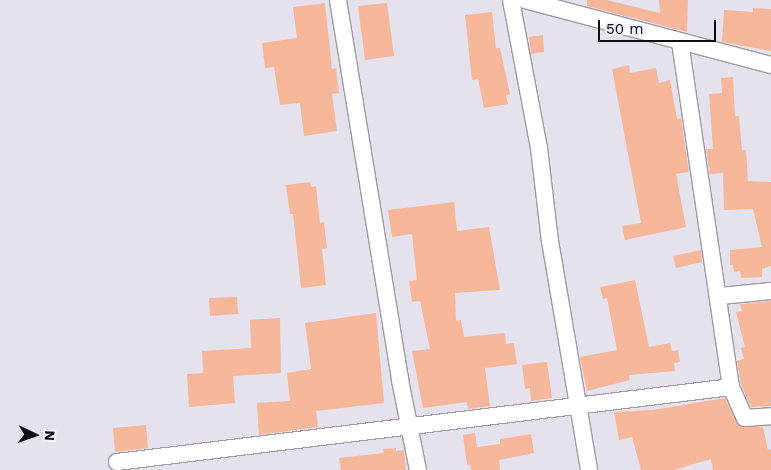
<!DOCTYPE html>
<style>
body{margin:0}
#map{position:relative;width:771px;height:470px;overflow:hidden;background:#e5e2ee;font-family:"Work Sans",sans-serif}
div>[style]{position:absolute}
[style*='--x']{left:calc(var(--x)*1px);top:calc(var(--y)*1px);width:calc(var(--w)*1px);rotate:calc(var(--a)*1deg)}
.building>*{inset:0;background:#f7b79a}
.roads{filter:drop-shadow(1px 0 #9e9ba5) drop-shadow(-1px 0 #9e9ba5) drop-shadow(0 1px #9e9ba5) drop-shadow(0 -1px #9e9ba5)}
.minor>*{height:16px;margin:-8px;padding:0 8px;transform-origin:8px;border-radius:8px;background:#fff}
span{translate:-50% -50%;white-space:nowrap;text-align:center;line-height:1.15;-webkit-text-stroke:4px #f3effb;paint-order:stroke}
.north{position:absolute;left:10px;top:410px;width:50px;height:50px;-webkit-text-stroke:4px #f3effb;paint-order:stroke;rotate:93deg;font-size:14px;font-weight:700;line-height:20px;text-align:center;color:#0f0e11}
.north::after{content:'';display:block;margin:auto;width:18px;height:22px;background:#0f0e11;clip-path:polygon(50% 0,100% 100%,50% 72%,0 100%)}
.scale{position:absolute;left:598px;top:20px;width:118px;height:22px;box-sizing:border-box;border:2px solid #0f0e11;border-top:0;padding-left:6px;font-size:15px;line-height:18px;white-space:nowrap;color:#0f0e11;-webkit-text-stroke:4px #f3effb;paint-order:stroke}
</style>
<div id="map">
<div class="building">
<div style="clip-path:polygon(587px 0,607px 0,660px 13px,659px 0,688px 0,687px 32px,587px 6px)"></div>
<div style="clip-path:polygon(325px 3px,332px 69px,336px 68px,339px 93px,332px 94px,337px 131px,304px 136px,300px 103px,280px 105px,274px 67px,265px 68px,262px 43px,297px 38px,293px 7px)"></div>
<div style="clip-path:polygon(387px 3px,394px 56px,365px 60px,358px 6px)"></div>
<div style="clip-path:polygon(753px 8px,771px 9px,771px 51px,722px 42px,724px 10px,753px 12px)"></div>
<div style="clip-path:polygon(492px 12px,496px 49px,500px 48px,510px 94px,506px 95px,508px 104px,484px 108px,478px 79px,472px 80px,465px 15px)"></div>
<div style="clip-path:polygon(543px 35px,544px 52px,531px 54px,529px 37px)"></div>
<div style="clip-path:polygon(629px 65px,630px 73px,656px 68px,659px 83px,670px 80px,677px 119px,681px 118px,689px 172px,676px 174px,686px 227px,625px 240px,622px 226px,641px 223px,612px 69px)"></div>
<div style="clip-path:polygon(733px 77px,735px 116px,739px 116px,742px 150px,746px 150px,748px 181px,771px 182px,771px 266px,762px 269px,762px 277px,741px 278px,740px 271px,734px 272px,733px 265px,730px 265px,730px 250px,762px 247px,753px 209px,724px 210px,723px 173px,710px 174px,709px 169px,706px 149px,713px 149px,709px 94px,722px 93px,721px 78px)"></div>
<div style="clip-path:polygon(310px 182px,311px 187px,316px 186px,320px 223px,324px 222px,327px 248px,322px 249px,326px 285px,301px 288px,293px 214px,290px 214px,286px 185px)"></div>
<div style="clip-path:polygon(454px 202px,457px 231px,489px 227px,500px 290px,455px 293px,456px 321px,461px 320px,464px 337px,505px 333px,506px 344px,514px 343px,517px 364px,485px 368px,490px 406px,468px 409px,467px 402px,423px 408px,412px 351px,430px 349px,420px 301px,412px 302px,409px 281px,417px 280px,412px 234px,392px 237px,388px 210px)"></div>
<div style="clip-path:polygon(701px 250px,702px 262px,676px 268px,673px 256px)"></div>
<div style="clip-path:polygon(635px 280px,649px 347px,670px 343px,672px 351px,678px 350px,680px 362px,674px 363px,675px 371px,629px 375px,630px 380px,587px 391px,580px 357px,617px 350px,607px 298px,603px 299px,600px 287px)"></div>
<div style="clip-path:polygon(237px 297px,238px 314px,210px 316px,209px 298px)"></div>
<div style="clip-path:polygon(771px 301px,771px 406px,751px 407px,741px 384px,737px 361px,744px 359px,741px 348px,745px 347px,736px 312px,742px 311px,740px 304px)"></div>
<div style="clip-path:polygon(376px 313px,384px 403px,316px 411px,318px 427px,259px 435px,257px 403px,290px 401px,287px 373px,311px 369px,305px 323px)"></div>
<div style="clip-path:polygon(280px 318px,281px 373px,233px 376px,235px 403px,189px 407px,187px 374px,203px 373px,202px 351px,251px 348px,250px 320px)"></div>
<div style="clip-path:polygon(547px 362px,552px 398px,531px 401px,530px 388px,525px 389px,522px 365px)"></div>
<div style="clip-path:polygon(725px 398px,739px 426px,763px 427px,768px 450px,771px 449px,771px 470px,713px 470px,711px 459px,674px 470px,641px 470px,632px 437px,619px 440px,614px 412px,653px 410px)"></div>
<div style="clip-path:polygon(146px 425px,148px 448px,115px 452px,113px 428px)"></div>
<div style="clip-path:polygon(475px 433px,477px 447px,500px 444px,500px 439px,531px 434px,534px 453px,499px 460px,500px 470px,471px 470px,470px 465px,467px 465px,463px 435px)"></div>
<div style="clip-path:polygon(396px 448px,396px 451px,404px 450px,406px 470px,341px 470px,339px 458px,384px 453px,383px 449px)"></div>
</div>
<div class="roads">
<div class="minor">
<div style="--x:338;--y:0;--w:385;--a:80.7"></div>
<div style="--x:400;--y:380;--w:92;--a:78.7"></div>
<div style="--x:511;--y:0;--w:151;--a:79.3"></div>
<div style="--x:539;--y:148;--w:94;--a:83.3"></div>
<div style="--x:550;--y:241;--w:232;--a:80.3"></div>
<div style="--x:525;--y:0;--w:254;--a:14.8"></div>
<div style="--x:680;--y:42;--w:349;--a:81.6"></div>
<div style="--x:731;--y:387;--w:34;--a:66"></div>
<div style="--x:745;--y:418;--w:26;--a:-4"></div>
<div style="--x:720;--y:296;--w:51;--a:-5.6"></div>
<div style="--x:117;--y:462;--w:619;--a:-6.96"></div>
</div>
</div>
<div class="north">N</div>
<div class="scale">50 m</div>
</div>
